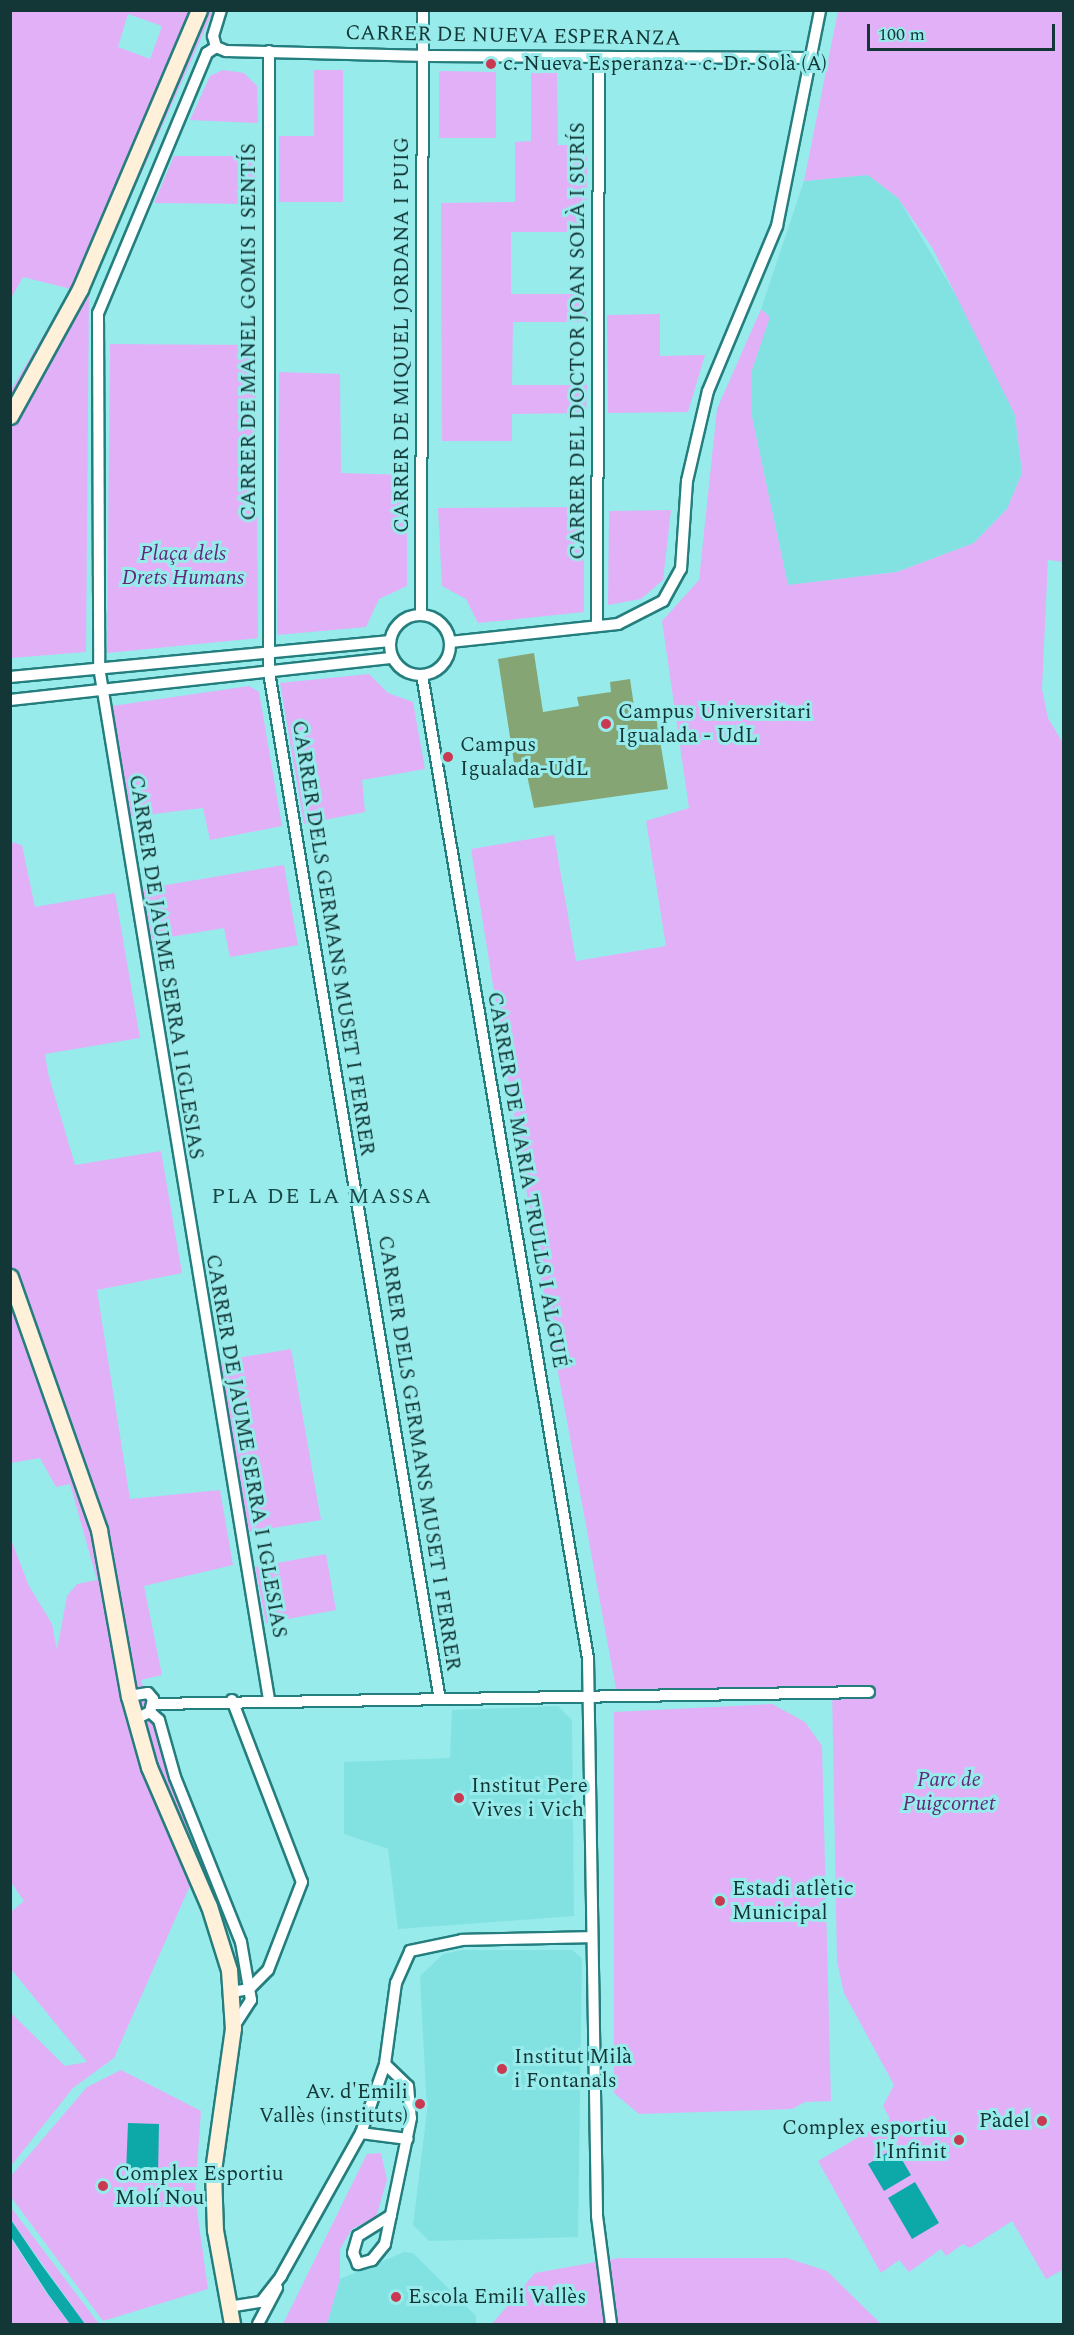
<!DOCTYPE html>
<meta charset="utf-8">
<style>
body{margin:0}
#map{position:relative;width:1074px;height:2335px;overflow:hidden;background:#98ebeb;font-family:Spectral,serif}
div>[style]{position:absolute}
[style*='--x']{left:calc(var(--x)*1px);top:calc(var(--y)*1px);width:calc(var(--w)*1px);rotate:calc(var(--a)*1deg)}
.built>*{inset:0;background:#82e2e2}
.green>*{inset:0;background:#e2b0f7}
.water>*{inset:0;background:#0da9a9}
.building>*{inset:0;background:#85a674}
.roads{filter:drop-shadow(2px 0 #257e7e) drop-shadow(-2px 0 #257e7e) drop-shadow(0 2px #257e7e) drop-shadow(0 -2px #257e7e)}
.street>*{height:10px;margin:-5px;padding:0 5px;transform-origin:5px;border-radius:5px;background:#fff}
.street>.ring{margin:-5px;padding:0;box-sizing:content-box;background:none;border:10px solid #fff;border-radius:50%}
.secondary>*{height:15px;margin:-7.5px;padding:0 7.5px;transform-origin:7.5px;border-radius:7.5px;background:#fff0da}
.dots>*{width:16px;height:16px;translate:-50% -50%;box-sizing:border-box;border:3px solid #98ebeb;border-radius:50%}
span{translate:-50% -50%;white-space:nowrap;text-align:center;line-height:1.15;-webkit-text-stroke:6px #98ebeb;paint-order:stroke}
.street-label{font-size:21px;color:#133636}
.poi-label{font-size:21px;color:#133636}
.left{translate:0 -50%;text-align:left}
.right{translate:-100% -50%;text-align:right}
.park-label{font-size:21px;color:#63277a;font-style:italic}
.neighbourhood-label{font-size:22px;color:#1a4747;letter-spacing:1.5px}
.frame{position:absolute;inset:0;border:12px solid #133636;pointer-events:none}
.scale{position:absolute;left:867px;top:24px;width:188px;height:27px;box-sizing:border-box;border:3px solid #133636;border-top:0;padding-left:8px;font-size:18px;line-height:21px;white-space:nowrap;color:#133636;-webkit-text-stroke:4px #98ebeb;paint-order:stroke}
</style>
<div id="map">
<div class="built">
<div style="clip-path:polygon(868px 175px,898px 198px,979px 334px,1015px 415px,1022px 473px,1007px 509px,974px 543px,896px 572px,788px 585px,752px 417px,752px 370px,769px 317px,761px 309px,804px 181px)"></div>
<div style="clip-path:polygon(558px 1706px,572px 1720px,574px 1916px,398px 1929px,388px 1849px,344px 1834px,344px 1762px,450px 1758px,452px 1710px)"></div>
<div style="clip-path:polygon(462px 1950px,572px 1950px,582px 1958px,578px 2237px,429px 2241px,413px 2225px,427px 2111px,420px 1976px,443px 1954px)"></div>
<div style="clip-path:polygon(404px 2252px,413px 2253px,476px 2316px,476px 2324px,327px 2324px,340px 2279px)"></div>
</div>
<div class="green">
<div style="clip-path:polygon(evenodd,11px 11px,213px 11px,89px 292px,86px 652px,11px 658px,11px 390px,71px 289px,23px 277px,11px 298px,11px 11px,128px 14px,162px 26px,150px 59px,118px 47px,128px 14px)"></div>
<div style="clip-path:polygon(838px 11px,1063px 11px,1064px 562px,1048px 560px,1042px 689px,1048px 718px,1064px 745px,1064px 2269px,1046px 2279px,1012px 2221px,970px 2248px,963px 2244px,946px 2256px,941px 2249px,909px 2272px,899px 2260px,881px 2273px,818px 2161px,890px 2119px,883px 2106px,894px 2085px,844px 1993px,837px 1962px,832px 1688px,616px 1689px,538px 1263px,471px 849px,554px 835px,576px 961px,666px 946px,646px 821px,689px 808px,662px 621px,699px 580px,717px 409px,761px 309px,770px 317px,752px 370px,752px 417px,788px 585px,897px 572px,974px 543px,1007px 509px,1022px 473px,1015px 415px,933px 249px,898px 198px,868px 175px,804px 181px)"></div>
<div style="clip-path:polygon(223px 70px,244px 73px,257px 86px,258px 123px,190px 120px,210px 76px)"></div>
<div style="clip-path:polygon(314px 70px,343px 70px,343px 202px,279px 202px,279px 136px,314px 136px)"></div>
<div style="clip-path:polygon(439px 71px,496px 72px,496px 138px,439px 138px)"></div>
<div style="clip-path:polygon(531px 73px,557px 73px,558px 145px,587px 145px,587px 232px,511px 232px,511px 294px,586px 294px,586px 322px,513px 322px,512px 385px,587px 385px,586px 413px,512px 414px,512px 441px,442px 441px,441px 203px,515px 202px,515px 142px,531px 141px)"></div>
<div style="clip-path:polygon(174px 156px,257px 156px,256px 204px,154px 203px)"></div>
<div style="clip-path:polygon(660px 314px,660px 356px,705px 355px,688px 412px,608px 413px,607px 315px)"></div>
<div style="clip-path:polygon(110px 344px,256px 345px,258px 638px,107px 653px)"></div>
<div style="clip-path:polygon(279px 372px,340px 374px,341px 473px,407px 475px,407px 586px,379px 599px,366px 627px,277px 635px)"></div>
<div style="clip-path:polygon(584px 507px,584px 612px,478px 623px,466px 599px,442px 586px,438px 508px)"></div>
<div style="clip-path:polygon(671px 510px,663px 580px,641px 599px,608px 605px,609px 511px)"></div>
<div style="clip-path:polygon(369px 674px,388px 693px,413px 702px,425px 769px,362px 780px,365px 812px,304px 824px,280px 683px)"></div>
<div style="clip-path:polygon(249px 686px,259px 692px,282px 826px,210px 840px,203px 808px,129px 817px,112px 706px)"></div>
<div style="clip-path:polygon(11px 842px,22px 845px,35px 907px,115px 893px,140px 1038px,45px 1054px,48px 1073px,75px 1165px,161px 1151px,182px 1273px,97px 1290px,130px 1499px,220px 1490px,233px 1565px,144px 1586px,162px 1675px,141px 1680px,199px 1865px,114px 2058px,73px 2088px,11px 2166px,11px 2013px,65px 2066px,87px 2062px,11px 1969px,11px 1912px,24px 1901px,10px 1881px,10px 1537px,29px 1586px,52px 1624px,57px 1650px,67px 1596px,77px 1584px,97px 1580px,70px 1484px,56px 1487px,40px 1458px,11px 1463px)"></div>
<div style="clip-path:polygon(284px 865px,298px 945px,230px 957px,224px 928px,152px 940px,143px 889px)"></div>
<div style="clip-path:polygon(291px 1349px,321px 1520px,249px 1532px,219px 1361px)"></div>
<div style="clip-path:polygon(326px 1554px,336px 1610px,266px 1623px,255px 1567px)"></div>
<div style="clip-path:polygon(772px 1704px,805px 1722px,822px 1746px,831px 2101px,805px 2102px,792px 2109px,639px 2114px,614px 2093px,614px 1712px)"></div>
<div style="clip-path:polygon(121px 2070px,201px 2111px,195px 2196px,208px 2289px,103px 2321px,11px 2197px,11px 2176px,87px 2087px)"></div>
<div style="clip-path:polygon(381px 2153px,387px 2180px,376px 2217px,352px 2229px,340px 2249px,340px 2279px,327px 2324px,283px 2324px,367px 2154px)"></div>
<div style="clip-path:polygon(10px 2206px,99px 2324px,85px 2324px,11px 2220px)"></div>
<div style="clip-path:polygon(10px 2237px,47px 2294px,70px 2324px,11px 2324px)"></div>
<div style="clip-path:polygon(619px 2258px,787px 2258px,827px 2271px,881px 2324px,492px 2324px,535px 2273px)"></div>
</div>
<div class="water">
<div style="clip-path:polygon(128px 2123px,159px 2124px,158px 2174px,126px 2173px)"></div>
<div style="clip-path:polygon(895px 2148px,911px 2175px,884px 2191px,868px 2164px)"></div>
<div style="clip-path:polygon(915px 2182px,939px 2223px,912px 2239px,888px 2198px)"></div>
<div style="clip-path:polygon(11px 2220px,41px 2264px,85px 2324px,70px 2324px,48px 2294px,11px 2237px)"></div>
</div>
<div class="building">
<div style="clip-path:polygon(534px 653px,543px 712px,579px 706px,577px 697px,611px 692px,610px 682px,630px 679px,635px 713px,655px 710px,668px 789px,534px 808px,524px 761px,514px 763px,498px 659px)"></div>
</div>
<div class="roads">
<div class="street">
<div style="--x:216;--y:47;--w:11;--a:146"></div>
<div style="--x:207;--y:53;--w:282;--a:112.7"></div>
<div style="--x:98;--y:313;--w:354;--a:89.8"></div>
<div style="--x:99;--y:667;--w:1046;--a:80.65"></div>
<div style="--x:216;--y:47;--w:11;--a:22"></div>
<div style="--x:226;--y:51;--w:203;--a:1.4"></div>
<div style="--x:429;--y:56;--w:381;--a:0.3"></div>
<div style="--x:216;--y:47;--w:11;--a:-105"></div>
<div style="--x:213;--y:36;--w:27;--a:-73"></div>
<div style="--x:269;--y:51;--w:621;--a:90"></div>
<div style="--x:269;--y:672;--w:1037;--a:80.56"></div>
<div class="ring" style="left:390px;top:615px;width:50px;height:50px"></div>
<div style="--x:421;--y:615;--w:605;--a:-89.81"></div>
<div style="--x:597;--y:626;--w:569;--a:-89.8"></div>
<div style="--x:450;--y:642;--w:169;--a:-6.1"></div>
<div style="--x:618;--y:624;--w:51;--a:-27.1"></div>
<div style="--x:663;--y:601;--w:37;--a:-61"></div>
<div style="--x:681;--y:569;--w:88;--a:-86.1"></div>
<div style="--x:687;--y:481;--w:92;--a:-76.9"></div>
<div style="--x:708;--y:391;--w:179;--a:-67.3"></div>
<div style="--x:777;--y:226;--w:220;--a:-78.7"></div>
<div style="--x:422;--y:675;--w:998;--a:80.42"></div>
<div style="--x:588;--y:1659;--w:557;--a:89.07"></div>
<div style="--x:597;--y:2216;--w:109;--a:82.6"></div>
<div style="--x:10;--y:677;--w:382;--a:-5.4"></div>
<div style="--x:10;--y:700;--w:385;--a:-6.3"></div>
<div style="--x:129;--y:1696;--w:19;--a:-9"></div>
<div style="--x:148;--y:1693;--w:8;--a:50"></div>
<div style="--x:153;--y:1699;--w:13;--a:103"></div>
<div style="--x:150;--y:1712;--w:17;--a:155"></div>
<div style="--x:232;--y:1700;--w:195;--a:69"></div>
<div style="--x:302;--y:1882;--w:94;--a:111.1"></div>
<div style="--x:268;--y:1970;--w:27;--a:135"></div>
<div style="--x:249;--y:1989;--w:17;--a:170"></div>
<div style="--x:153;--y:1704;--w:716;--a:-0.96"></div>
<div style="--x:150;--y:1712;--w:12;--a:42"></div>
<div style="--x:159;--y:1720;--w:59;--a:74.3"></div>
<div style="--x:175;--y:1777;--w:178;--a:68.2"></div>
<div style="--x:241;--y:1942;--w:59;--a:80.2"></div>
<div style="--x:251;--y:2000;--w:33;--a:123"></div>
<div style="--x:385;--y:2064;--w:32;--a:44"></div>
<div style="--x:408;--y:2086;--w:32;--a:85"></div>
<div style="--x:411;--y:2118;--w:129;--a:101.7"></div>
<div style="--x:385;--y:2244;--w:21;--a:129"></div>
<div style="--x:372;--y:2260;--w:15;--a:164"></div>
<div style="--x:358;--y:2264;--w:12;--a:-114"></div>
<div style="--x:353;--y:2253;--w:18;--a:-74"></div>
<div style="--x:358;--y:2236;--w:39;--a:-32"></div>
<div style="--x:361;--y:2133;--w:47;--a:7.3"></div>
<div style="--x:228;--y:2307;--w:33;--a:-9"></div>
<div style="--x:261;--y:2302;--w:33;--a:-52"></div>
<div style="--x:281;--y:2276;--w:164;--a:-60.8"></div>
<div style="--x:361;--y:2133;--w:73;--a:-70.8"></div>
<div style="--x:385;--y:2064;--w:82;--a:-82.3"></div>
<div style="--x:396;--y:1983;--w:35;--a:-66"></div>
<div style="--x:410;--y:1951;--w:53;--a:-11.9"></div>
<div style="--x:462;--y:1940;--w:130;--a:-1.3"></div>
<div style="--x:258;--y:2324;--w:41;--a:-62.2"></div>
</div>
<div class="secondary">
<div style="--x:10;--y:416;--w:145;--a:-61.1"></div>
<div style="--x:80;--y:289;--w:303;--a:-66.9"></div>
<div style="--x:10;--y:1277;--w:268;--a:70.6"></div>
<div style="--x:99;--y:1530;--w:169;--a:79.8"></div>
<div style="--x:129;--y:1696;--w:74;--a:74.3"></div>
<div style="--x:149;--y:1767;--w:151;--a:66.7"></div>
<div style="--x:209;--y:1906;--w:67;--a:72.6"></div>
<div style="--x:229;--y:1970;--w:58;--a:86.1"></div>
<div style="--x:233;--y:2028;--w:144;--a:98"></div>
<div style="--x:213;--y:2171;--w:59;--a:88.1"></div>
<div style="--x:215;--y:2230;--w:96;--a:79.7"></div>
</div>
</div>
<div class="dots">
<div style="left:491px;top:64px;background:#c93952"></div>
<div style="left:606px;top:724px;background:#c93952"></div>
<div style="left:448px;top:757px;background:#c93952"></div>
<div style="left:459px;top:1798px;background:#c93952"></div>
<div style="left:720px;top:1901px;background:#c93952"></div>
<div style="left:502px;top:2069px;background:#c93952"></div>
<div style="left:420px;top:2104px;background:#c93952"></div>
<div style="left:1042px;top:2121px;background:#c93952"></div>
<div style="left:959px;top:2140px;background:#c93952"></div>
<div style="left:103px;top:2186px;background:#c93952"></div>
<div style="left:396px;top:2297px;background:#c93952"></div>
</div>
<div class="street-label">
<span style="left:513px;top:36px;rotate:1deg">CARRER DE NUEVA ESPERANZA</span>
<span style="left:249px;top:332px;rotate:-90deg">CARRER DE MANEL GOMIS I SENTÍS</span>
<span style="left:402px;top:335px;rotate:-90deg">CARRER DE MIQUEL JORDANA I PUIG</span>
<span style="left:578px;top:341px;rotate:-90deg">CARRER DEL DOCTOR JOAN SOLÀ I SURÍS</span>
<span style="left:333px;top:938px;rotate:81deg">CARRER DELS GERMANS MUSET I FERRER</span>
<span style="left:166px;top:967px;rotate:81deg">CARRER DE JAUME SERRA I IGLESIAS</span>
<span style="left:527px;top:1180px;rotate:80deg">CARRER DE MARIA TRULLS I ALGUÉ</span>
<span style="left:246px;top:1446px;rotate:80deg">CARRER DE JAUME SERRA I IGLESIAS</span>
<span style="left:419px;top:1453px;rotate:81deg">CARRER DELS GERMANS MUSET I FERRER</span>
</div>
<div class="poi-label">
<span class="left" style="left:503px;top:64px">c. Nueva Esperanza - c. Dr. Solà (A)</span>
<span class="left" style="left:618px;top:724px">Campus Universitari<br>Igualada - UdL</span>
<span class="left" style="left:460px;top:757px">Campus<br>Igualada-UdL</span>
<span class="left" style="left:471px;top:1798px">Institut Pere<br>Vives i Vich</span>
<span class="left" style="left:732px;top:1901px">Estadi atlètic<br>Municipal</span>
<span class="left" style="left:514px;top:2069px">Institut Milà<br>i Fontanals</span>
<span class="right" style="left:408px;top:2104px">Av. d'Emili<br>Vallès (instituts)</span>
<span class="right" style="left:1030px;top:2121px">Pàdel</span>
<span class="right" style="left:947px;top:2140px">Complex esportiu<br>l'Infinit</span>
<span class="left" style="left:115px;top:2186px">Complex Esportiu<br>Molí Nou</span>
<span class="left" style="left:408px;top:2297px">Escola Emili Vallès</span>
</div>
<div class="park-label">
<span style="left:183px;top:566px">Plaça dels<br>Drets Humans</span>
<span style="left:949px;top:1792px">Parc de<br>Puigcornet</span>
</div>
<div class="neighbourhood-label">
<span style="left:322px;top:1197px">PLA DE LA MASSA</span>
</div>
<div class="frame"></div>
<div class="scale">100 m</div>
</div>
